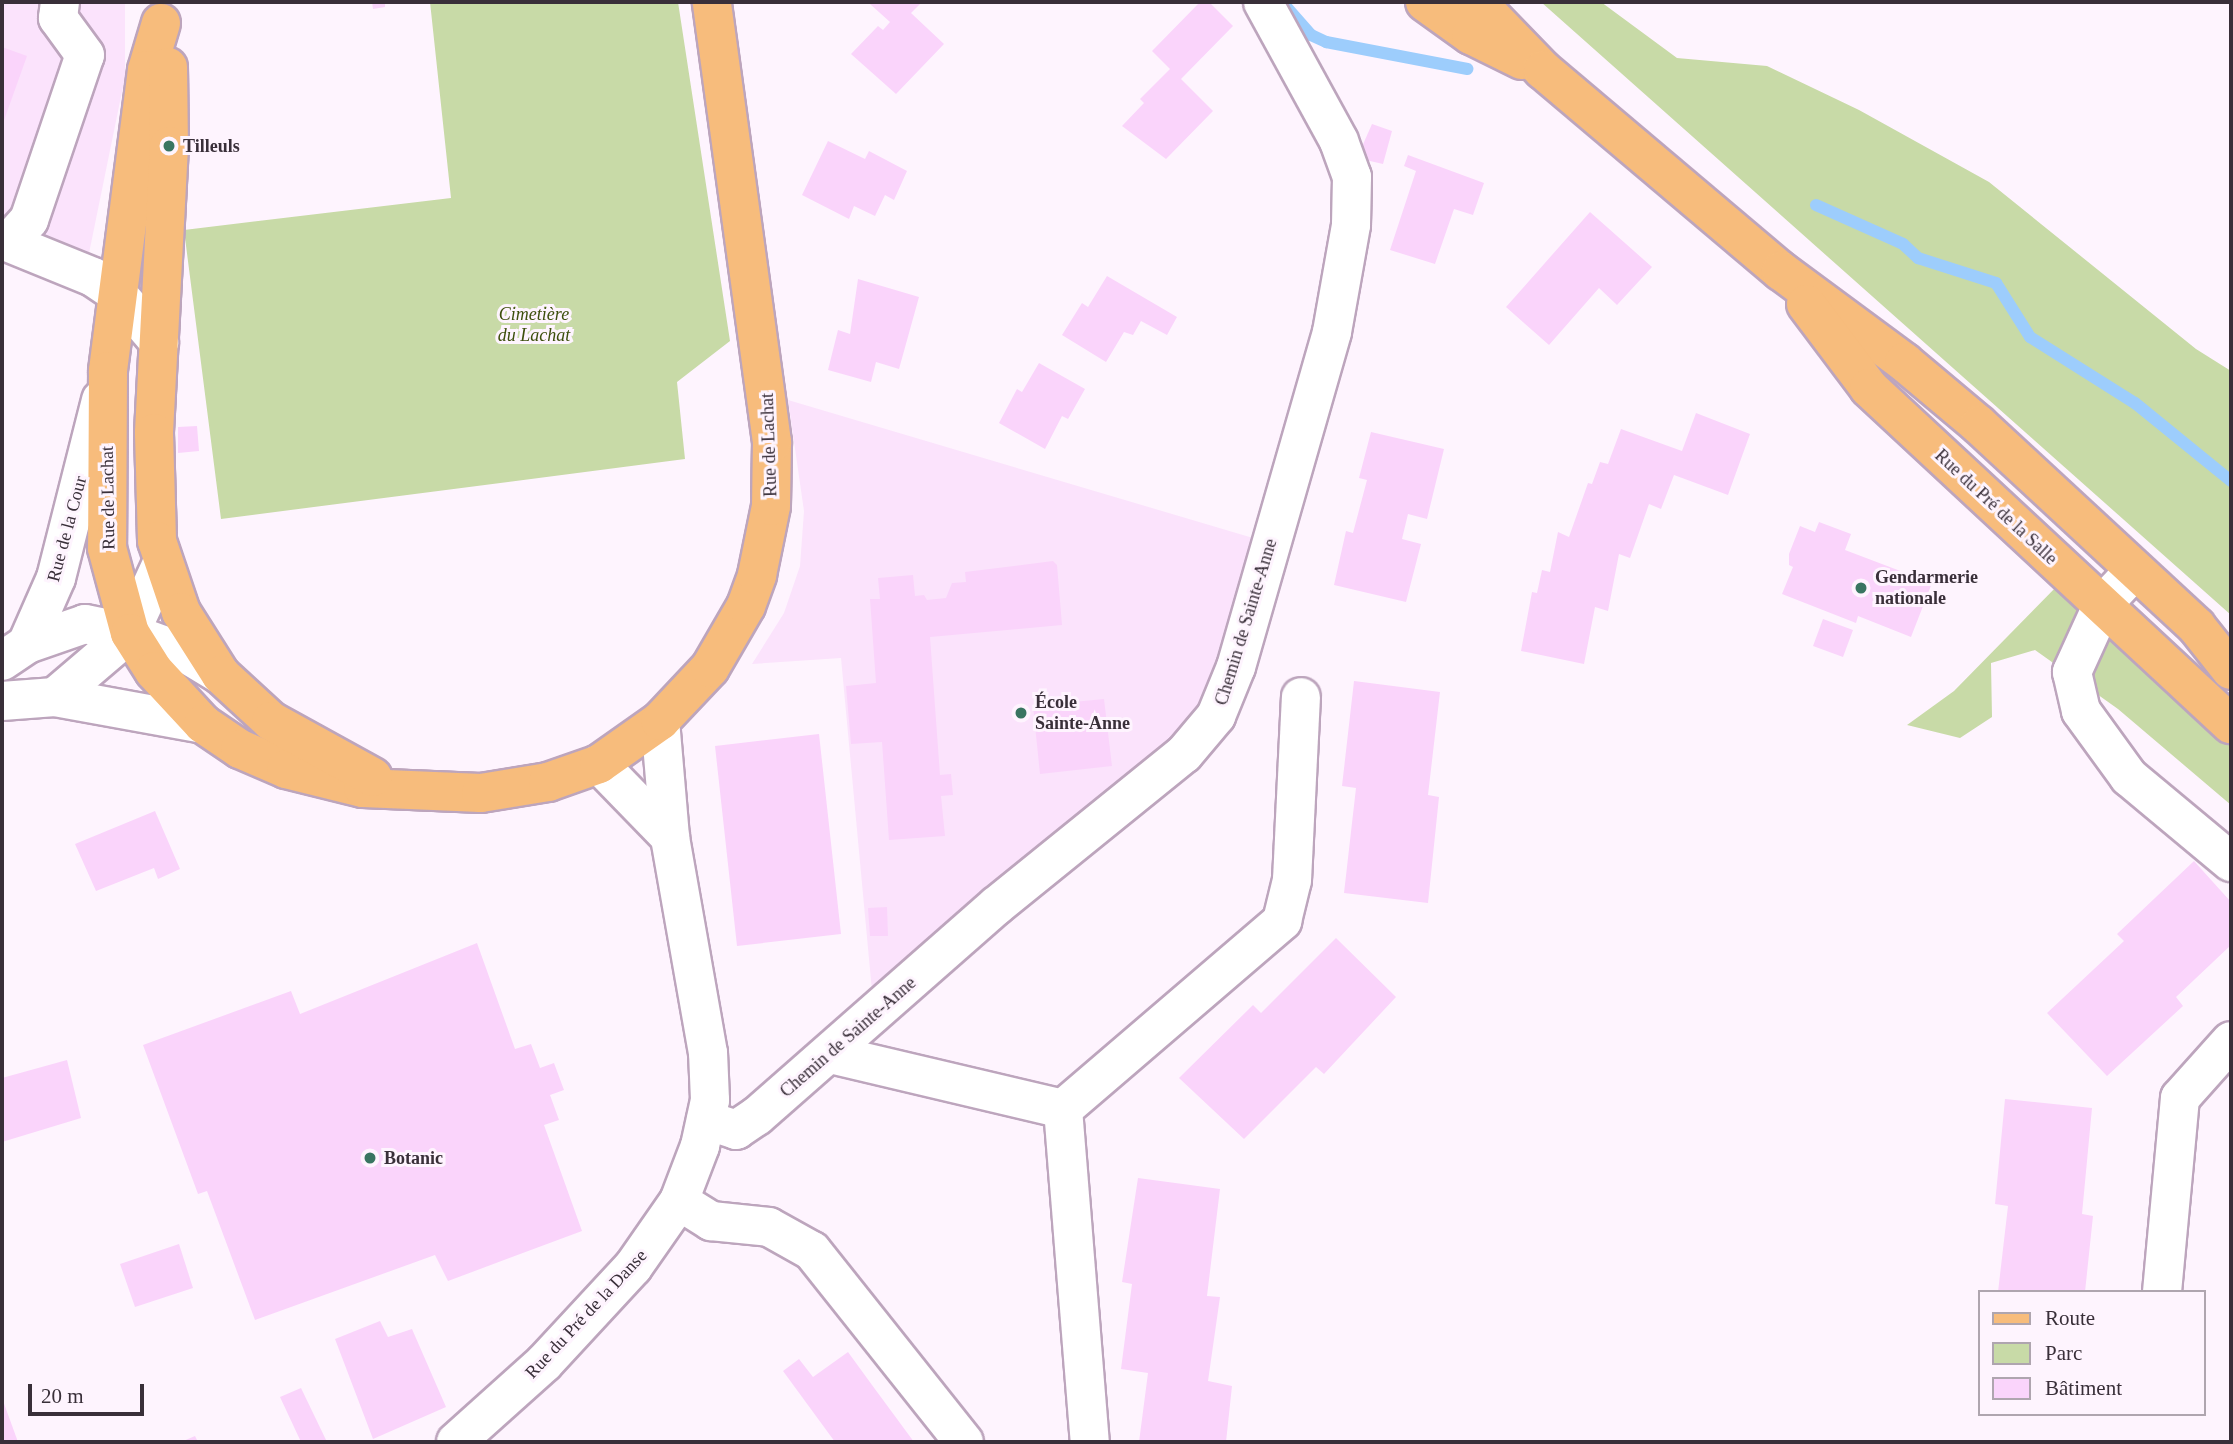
<!DOCTYPE html>
<meta charset="utf-8">
<style>
body{margin:0}
#map{position:relative;width:2233px;height:1444px;overflow:hidden;background:#fef4fe;font-family:"Times New Roman",serif}
div>[style]{position:absolute}
[style*='--x']{left:calc(var(--x)*1px);top:calc(var(--y)*1px);width:calc(var(--w)*1px);rotate:calc(var(--a)*1deg)}
.built>*{inset:0;background:#fbe3fc}
.green>*{inset:0;background:#c8daa7}
.stream>*{height:12px;margin:-6px;padding:0 6px;transform-origin:6px;border-radius:6px;background:#9dcdfc}
.building>*{inset:0;background:#fad4fb}
.roads{filter:drop-shadow(2px 0 #bda5bd) drop-shadow(-2px 0 #bda5bd) drop-shadow(0 2px #bda5bd) drop-shadow(0 -2px #bda5bd)}
.minor>*{height:38px;margin:-19px;padding:0 19px;transform-origin:19px;border-radius:19px;background:#fff}
.major>*{height:38px;margin:-19px;padding:0 19px;transform-origin:19px;border-radius:19px;background:#f7bc7c}
.dots>*{width:19px;height:19px;translate:-50% -50%;box-sizing:border-box;border:4px solid #fef4fe;border-radius:50%}
span{translate:-50% -50%;white-space:nowrap;text-align:center;line-height:1.15;-webkit-text-stroke:6px #fef4fe;paint-order:stroke}
.poi-label{font-size:18px;color:#392f39;font-weight:700}
.left{translate:0 -50%;text-align:left}
.park-label{font-size:18px;color:#3d4f0c;font-style:italic}
.street-label{font-size:18px;color:#392f39}
.frame{position:absolute;inset:0;border:4px solid #392f39;pointer-events:none}
.legend{position:absolute;left:1978px;top:1290px;width:228px;height:126px;box-sizing:border-box;background:#fef4fe;border:2px solid #afa5af;margin:0;padding:9px 12px;list-style:none;font-size:21px;color:#392f39}
.legend li{display:flex;align-items:center;gap:14px;height:35px}
.legend b{width:35px;border:2px solid #afa5af}
.scale{position:absolute;left:28px;top:1384px;width:116px;height:32px;box-sizing:border-box;border:4px solid #392f39;border-top:0;padding-left:9px;font-size:21px;line-height:24px;white-space:nowrap;color:#392f39;-webkit-text-stroke:5px #fef4fe;paint-order:stroke}
</style>
<div id="map">
<div class="built">
<div style="clip-path:polygon(2px 2px,125px 2px,125px 77px,86px 268px,2px 240px)"></div>
<div style="clip-path:polygon(788px 400px,1253px 538px,1205px 695px,1188px 731px,872px 991px,841px 658px,752px 664px,784px 613px,800px 566px,804px 511px)"></div>
</div>
<div class="green">
<div style="clip-path:polygon(430px 2px,678px 2px,730px 341px,677px 382px,685px 459px,221px 519px,184px 230px,451px 198px)"></div>
<div style="clip-path:polygon(1541px 2px,1601px 2px,1677px 58px,1767px 66px,1859px 110px,1989px 182px,2196px 349px,2231px 371px,2231px 615px)"></div>
<div style="clip-path:polygon(2061px 582px,2231px 721px,2231px 805px,2118px 709px,2035px 650px,1991px 663px,1992px 717px,1960px 738px,1907px 725px,1954px 691px)"></div>
</div>
<div class="stream">
<div style="--x:1282;--y:2;--w:44;--a:48.7"></div>
<div style="--x:1311;--y:35;--w:17;--a:25"></div>
<div style="--x:1326;--y:42;--w:144;--a:10.8"></div>
<div style="--x:1816;--y:205;--w:95;--a:24.1"></div>
<div style="--x:1903;--y:244;--w:21;--a:43"></div>
<div style="--x:1918;--y:258;--w:82;--a:17.8"></div>
<div style="--x:1996;--y:283;--w:64;--a:57.8"></div>
<div style="--x:2030;--y:337;--w:124;--a:32.2"></div>
<div style="--x:2135;--y:403;--w:124;--a:39.1"></div>
</div>
<div class="building">
<div style="clip-path:polygon(372px 2px,385px 2px,385px 7px,373px 9px)"></div>
<div style="clip-path:polygon(873px 2px,922px 2px,911px 13px,944px 44px,896px 94px,851px 54px,878px 26px,883px 30px,890px 22px,870px 4px)"></div>
<div style="clip-path:polygon(1200px 2px,1209px 2px,1233px 26px,1181px 79px,1213px 111px,1166px 159px,1122px 126px,1144px 103px,1140px 99px,1170px 69px,1152px 51px)"></div>
<div style="clip-path:polygon(2px 47px,27px 56px,2px 126px)"></div>
<div style="clip-path:polygon(1372px 124px,1392px 131px,1383px 164px,1357px 158px)"></div>
<div style="clip-path:polygon(828px 141px,865px 159px,869px 151px,907px 171px,894px 200px,885px 195px,875px 216px,854px 206px,849px 219px,802px 195px)"></div>
<div style="clip-path:polygon(1408px 155px,1484px 183px,1473px 215px,1454px 209px,1435px 264px,1390px 250px,1416px 171px,1404px 166px)"></div>
<div style="clip-path:polygon(1590px 212px,1652px 267px,1617px 305px,1599px 288px,1549px 345px,1506px 307px)"></div>
<div style="clip-path:polygon(1107px 276px,1177px 317px,1167px 335px,1141px 321px,1133px 335px,1124px 332px,1106px 362px,1062px 335px,1082px 303px,1088px 307px)"></div>
<div style="clip-path:polygon(858px 279px,919px 297px,899px 369px,876px 362px,871px 382px,828px 370px,838px 330px,850px 334px)"></div>
<div style="clip-path:polygon(1039px 363px,1085px 389px,1068px 419px,1062px 416px,1045px 449px,999px 423px,1017px 389px,1022px 392px)"></div>
<div style="clip-path:polygon(1696px 413px,1750px 434px,1728px 495px,1674px 475px,1661px 509px,1649px 504px,1630px 558px,1619px 554px,1608px 611px,1595px 607px,1584px 664px,1521px 651px,1532px 592px,1537px 593px,1542px 570px,1550px 572px,1558px 532px,1569px 537px,1588px 483px,1592px 484px,1600px 462px,1608px 464px,1621px 429px,1682px 451px)"></div>
<div style="clip-path:polygon(197px 426px,199px 451px,178px 453px,178px 427px)"></div>
<div style="clip-path:polygon(1371px 432px,1444px 449px,1427px 519px,1408px 514px,1402px 539px,1421px 544px,1406px 602px,1334px 585px,1346px 531px,1353px 533px,1367px 480px,1359px 478px)"></div>
<div style="clip-path:polygon(1819px 522px,1851px 534px,1845px 550px,1932px 583px,1911px 637px,1858px 616px,1856px 623px,1782px 594px,1793px 567px,1789px 565px,1789px 554px,1800px 526px,1815px 532px)"></div>
<div style="clip-path:polygon(1053px 561px,1057px 565px,1062px 625px,930px 637px,940px 775px,951px 774px,953px 795px,941px 796px,945px 836px,889px 840px,882px 742px,851px 744px,846px 686px,876px 683px,870px 599px,880px 599px,878px 578px,913px 575px,915px 596px,924px 595px,927px 600px,946px 598px,952px 583px,966px 582px,965px 572px)"></div>
<div style="clip-path:polygon(1823px 619px,1853px 630px,1843px 657px,1813px 646px)"></div>
<div style="clip-path:polygon(1354px 681px,1440px 692px,1428px 795px,1439px 797px,1428px 903px,1344px 893px,1356px 788px,1342px 786px)"></div>
<div style="clip-path:polygon(1104px 699px,1112px 766px,1040px 774px,1033px 706px)"></div>
<div style="clip-path:polygon(819px 734px,841px 934px,737px 946px,715px 746px)"></div>
<div style="clip-path:polygon(155px 811px,180px 869px,158px 879px,154px 868px,96px 891px,75px 844px)"></div>
<div style="clip-path:polygon(2194px 861px,2231px 902px,2231px 945px,2176px 997px,2183px 1006px,2107px 1076px,2047px 1013px,2124px 941px,2117px 934px)"></div>
<div style="clip-path:polygon(887px 907px,888px 936px,870px 936px,868px 908px)"></div>
<div style="clip-path:polygon(1336px 938px,1396px 997px,1324px 1074px,1316px 1067px,1244px 1139px,1179px 1078px,1253px 1005px,1261px 1013px)"></div>
<div style="clip-path:polygon(477px 943px,515px 1049px,531px 1044px,540px 1068px,554px 1063px,564px 1090px,550px 1095px,559px 1120px,544px 1125px,582px 1231px,448px 1281px,435px 1255px,255px 1320px,207px 1191px,198px 1194px,143px 1045px,291px 991px,300px 1014px)"></div>
<div style="clip-path:polygon(67px 1060px,81px 1118px,2px 1142px,2px 1078px)"></div>
<div style="clip-path:polygon(2005px 1099px,2092px 1108px,2082px 1214px,2093px 1216px,2085px 1292px,1998px 1292px,2008px 1206px,1995px 1204px)"></div>
<div style="clip-path:polygon(1138px 1178px,1220px 1189px,1207px 1296px,1220px 1297px,1208px 1381px,1232px 1386px,1226px 1442px,1139px 1442px,1148px 1373px,1121px 1369px,1132px 1284px,1122px 1282px)"></div>
<div style="clip-path:polygon(179px 1244px,193px 1288px,135px 1307px,120px 1264px)"></div>
<div style="clip-path:polygon(380px 1321px,388px 1337px,412px 1329px,446px 1407px,373px 1439px,335px 1339px)"></div>
<div style="clip-path:polygon(848px 1352px,872px 1385px,914px 1442px,835px 1442px,783px 1371px,799px 1359px,813px 1377px)"></div>
<div style="clip-path:polygon(301px 1388px,327px 1442px,301px 1442px,280px 1397px)"></div>
<div style="clip-path:polygon(2px 1398px,18px 1442px,2px 1442px)"></div>
<div style="clip-path:polygon(195px 1436px,198px 1442px,181px 1442px)"></div>
</div>
<div class="roads">
<div class="minor">
<div style="--x:2;--y:240;--w:98;--a:22.1"></div>
<div style="--x:93;--y:277;--w:29;--a:34"></div>
<div style="--x:117;--y:293;--w:65;--a:49.4"></div>
<div style="--x:9;--y:242;--w:30;--a:-48"></div>
<div style="--x:29;--y:220;--w:174;--a:-71.3"></div>
<div style="--x:85;--y:55;--w:46;--a:-126.1"></div>
<div style="--x:58;--y:18;--w:16;--a:-83"></div>
<div style="--x:2134;--y:571;--w:45;--a:133.2"></div>
<div style="--x:2103;--y:604;--w:75;--a:114.5"></div>
<div style="--x:2072;--y:672;--w:40;--a:77"></div>
<div style="--x:2081;--y:711;--w:82;--a:54"></div>
<div style="--x:2129;--y:777;--w:133;--a:39.8"></div>
<div style="--x:27;--y:644;--w:72;--a:-66.3"></div>
<div style="--x:56;--y:578;--w:184;--a:-75.8"></div>
<div style="--x:2;--y:661;--w:30;--a:-34"></div>
<div style="--x:27;--y:644;--w:61;--a:-19"></div>
<div style="--x:85;--y:624;--w:46;--a:11.3"></div>
<div style="--x:130;--y:633;--w:59;--a:20"></div>
<div style="--x:185;--y:653;--w:42;--a:31.4"></div>
<div style="--x:55;--y:697;--w:99;--a:-40.5"></div>
<div style="--x:130;--y:633;--w:79;--a:-65.4"></div>
<div style="--x:2;--y:701;--w:53;--a:-4.3"></div>
<div style="--x:55;--y:697;--w:150;--a:10.3"></div>
<div style="--x:599;--y:764;--w:102;--a:45.8"></div>
<div style="--x:830;--y:1054;--w:239;--a:13.3"></div>
<div style="--x:1063;--y:1109;--w:334;--a:85.4"></div>
<div style="--x:1063;--y:1109;--w:289;--a:-40.6"></div>
<div style="--x:1282;--y:921;--w:42;--a:-76.3"></div>
<div style="--x:1292;--y:880;--w:183;--a:-87.2"></div>
<div style="--x:706;--y:1120;--w:32;--a:18"></div>
<div style="--x:736;--y:1130;--w:25;--a:-34"></div>
<div style="--x:757;--y:1116;--w:318;--a:-41.3"></div>
<div style="--x:996;--y:906;--w:242;--a:-39"></div>
<div style="--x:1184;--y:754;--w:50;--a:-49.9"></div>
<div style="--x:1216;--y:716;--w:53;--a:-67.8"></div>
<div style="--x:1236;--y:667;--w:348;--a:-74"></div>
<div style="--x:1332;--y:332;--w:109;--a:-79.9"></div>
<div style="--x:1351;--y:225;--w:48;--a:-88.8"></div>
<div style="--x:1352;--y:177;--w:38;--a:-110"></div>
<div style="--x:1339;--y:141;--w:158;--a:-118.7"></div>
<div style="--x:679;--y:1201;--w:38;--a:32"></div>
<div style="--x:711;--y:1221;--w:58;--a:5.9"></div>
<div style="--x:769;--y:1227;--w:49;--a:29.2"></div>
<div style="--x:812;--y:1251;--w:244;--a:51.5"></div>
<div style="--x:2162;--y:1292;--w:195;--a:-84.7"></div>
<div style="--x:2180;--y:1098;--w:76;--a:-48.2"></div>
<div style="--x:456;--y:1442;--w:118;--a:-41.9"></div>
<div style="--x:544;--y:1363;--w:131;--a:-47.2"></div>
<div style="--x:633;--y:1267;--w:80;--a:-55.1"></div>
<div style="--x:679;--y:1201;--w:59;--a:-69.1"></div>
<div style="--x:700;--y:1146;--w:47;--a:-77.7"></div>
<div style="--x:710;--y:1100;--w:47;--a:-92.4"></div>
<div style="--x:708;--y:1053;--w:219;--a:-100"></div>
<div style="--x:670;--y:837;--w:116;--a:-94.9"></div>
</div>
<div class="major">
<div style="--x:1425;--y:2;--w:57;--a:35.7"></div>
<div style="--x:1471;--y:35;--w:57;--a:26.1"></div>
<div style="--x:1477;--y:2;--w:95;--a:45.9"></div>
<div style="--x:1543;--y:70;--w:312;--a:40.2"></div>
<div style="--x:1781;--y:271;--w:153;--a:36.5"></div>
<div style="--x:1904;--y:362;--w:98;--a:40"></div>
<div style="--x:1979;--y:425;--w:296;--a:42.8"></div>
<div style="--x:2196;--y:626;--w:56;--a:51.5"></div>
<div style="--x:161;--y:23;--w:49;--a:106.6"></div>
<div style="--x:147;--y:70;--w:304;--a:97.4"></div>
<div style="--x:108;--y:371;--w:177;--a:90.3"></div>
<div style="--x:107;--y:548;--w:88;--a:74.9"></div>
<div style="--x:130;--y:633;--w:45;--a:57.7"></div>
<div style="--x:154;--y:671;--w:72;--a:47.2"></div>
<div style="--x:203;--y:724;--w:45;--a:34"></div>
<div style="--x:240;--y:749;--w:50;--a:23.5"></div>
<div style="--x:286;--y:769;--w:79;--a:13.9"></div>
<div style="--x:363;--y:788;--w:118;--a:2.4"></div>
<div style="--x:481;--y:793;--w:68;--a:-9.3"></div>
<div style="--x:548;--y:782;--w:54;--a:-19.4"></div>
<div style="--x:599;--y:764;--w:75;--a:-35.2"></div>
<div style="--x:660;--y:721;--w:73;--a:-46.7"></div>
<div style="--x:710;--y:668;--w:72;--a:-59.9"></div>
<div style="--x:746;--y:606;--w:33;--a:-70"></div>
<div style="--x:757;--y:575;--w:70;--a:-78.5"></div>
<div style="--x:771;--y:506;--w:64;--a:-89.1"></div>
<div style="--x:772;--y:442;--w:444;--a:-97.8"></div>
<div style="--x:168;--y:67;--w:79;--a:89.3"></div>
<div style="--x:169;--y:146;--w:287;--a:93"></div>
<div style="--x:154;--y:433;--w:108;--a:88.4"></div>
<div style="--x:157;--y:541;--w:75;--a:71.3"></div>
<div style="--x:181;--y:612;--w:75;--a:57.6"></div>
<div style="--x:221;--y:675;--w:68;--a:42.6"></div>
<div style="--x:271;--y:721;--w:116;--a:28.8"></div>
<div style="--x:1806;--y:304;--w:105;--a:53.1"></div>
<div style="--x:1869;--y:388;--w:494;--a:42.9"></div>
</div>
</div>
<div class="dots">
<div style="left:169px;top:146px;background:#397561"></div>
<div style="left:1861px;top:588px;background:#397561"></div>
<div style="left:1021px;top:713px;background:#397561"></div>
<div style="left:370px;top:1158px;background:#397561"></div>
</div>
<div class="poi-label">
<span class="left" style="left:183px;top:146px">Tilleuls</span>
<span class="left" style="left:1875px;top:588px">Gendarmerie<br>nationale</span>
<span class="left" style="left:1035px;top:713px">École<br>Sainte-Anne</span>
<span class="left" style="left:384px;top:1158px">Botanic</span>
</div>
<div class="park-label">
<span style="left:534px;top:325px">Cimetière<br>du Lachat</span>
</div>
<div class="street-label">
<span style="left:769px;top:445px;rotate:-92deg">Rue de Lachat</span>
<span style="left:108px;top:498px;rotate:-91deg">Rue de Lachat</span>
<span style="left:1996px;top:507px;rotate:43deg">Rue du Pré de la Salle</span>
<span style="left:67px;top:529px;rotate:-75deg">Rue de la Cour</span>
<span style="left:1246px;top:622px;rotate:-73deg">Chemin de Sainte-Anne</span>
<span style="left:848px;top:1037px;rotate:-41deg">Chemin de Sainte-Anne</span>
<span style="left:586px;top:1314px;rotate:-47deg">Rue du Pré de la Danse</span>
</div>
<div class="frame"></div>
<ul class="legend">
<li><b style="height:9px;background:#f7bc7c"></b>Route</li>
<li><b style="height:19px;background:#c8daa7"></b>Parc</li>
<li><b style="height:19px;background:#fad4fb"></b>Bâtiment</li>
</ul>
<div class="scale">20 m</div>
</div>
